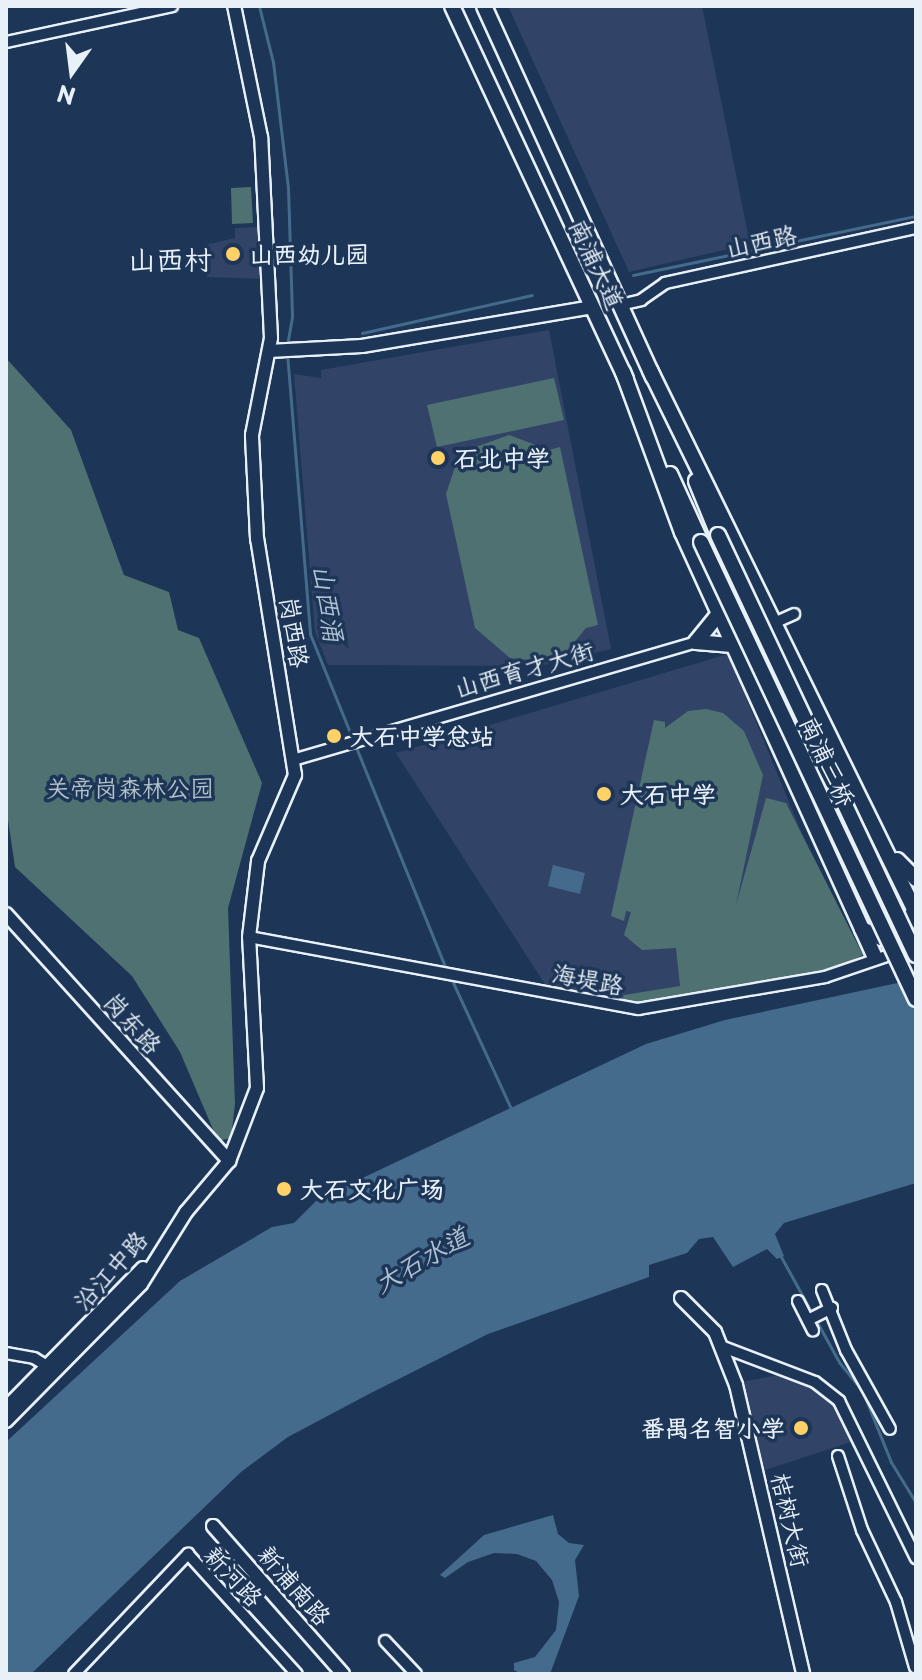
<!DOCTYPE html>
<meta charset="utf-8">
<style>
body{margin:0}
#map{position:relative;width:922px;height:1680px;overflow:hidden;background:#1d3557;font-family:"Playpen Sans","LXGW WenKai TC",sans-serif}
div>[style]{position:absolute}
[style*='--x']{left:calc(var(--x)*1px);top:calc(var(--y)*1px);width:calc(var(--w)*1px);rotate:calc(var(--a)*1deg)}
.built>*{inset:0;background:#314468}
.green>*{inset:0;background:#4f7171}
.water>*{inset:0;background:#446b8c}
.stream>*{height:3px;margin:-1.5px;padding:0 1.5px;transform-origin:1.5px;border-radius:1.5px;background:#446b8c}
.roads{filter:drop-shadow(2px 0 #e8f1f8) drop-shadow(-2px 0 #e8f1f8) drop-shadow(0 2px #e8f1f8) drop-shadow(0 -2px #e8f1f8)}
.minor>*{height:10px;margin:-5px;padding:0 5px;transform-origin:5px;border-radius:5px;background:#1d3557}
.tertiary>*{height:12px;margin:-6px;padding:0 6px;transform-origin:6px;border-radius:6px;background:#1d3557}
.secondary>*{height:14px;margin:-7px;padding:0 7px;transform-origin:7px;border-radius:7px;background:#1d3557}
.bridges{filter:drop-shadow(2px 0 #e8f1f8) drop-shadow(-2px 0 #e8f1f8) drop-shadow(0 2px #e8f1f8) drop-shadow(0 -2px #e8f1f8)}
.secondary-bridge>*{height:14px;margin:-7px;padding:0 7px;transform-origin:7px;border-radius:7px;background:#1d3557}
.dots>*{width:22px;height:22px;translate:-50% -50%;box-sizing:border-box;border:4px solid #1d3557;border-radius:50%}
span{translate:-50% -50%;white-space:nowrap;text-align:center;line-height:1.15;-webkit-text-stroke:7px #1d3557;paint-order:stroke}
.street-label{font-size:24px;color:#e8f1f8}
.poi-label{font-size:24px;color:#e8f1f8;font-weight:700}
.left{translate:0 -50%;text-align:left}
.right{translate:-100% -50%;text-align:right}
.park-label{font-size:24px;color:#b2c4c9}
.water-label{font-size:26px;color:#afc2d2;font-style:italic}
.quarter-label{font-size:28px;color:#e8f1f8}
.frame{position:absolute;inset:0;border:8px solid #e8f1f8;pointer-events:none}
.north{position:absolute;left:32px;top:32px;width:80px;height:80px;-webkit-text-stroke:6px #1d3557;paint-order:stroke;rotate:194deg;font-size:22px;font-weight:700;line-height:32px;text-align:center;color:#e8f1f8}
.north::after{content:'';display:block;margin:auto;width:28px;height:36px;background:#e8f1f8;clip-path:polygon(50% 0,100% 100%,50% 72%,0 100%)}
</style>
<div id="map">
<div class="built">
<div style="clip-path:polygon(508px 6px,702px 6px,750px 244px,629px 272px)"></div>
<div style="clip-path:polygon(258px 227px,262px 279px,207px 277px,205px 245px,235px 238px,235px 228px)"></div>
<div style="clip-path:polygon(549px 330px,611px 649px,540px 666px,328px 665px,315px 632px,294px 374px,321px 378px,321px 370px)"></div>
<div style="clip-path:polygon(728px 654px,803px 836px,863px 955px,637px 1005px,548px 989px,396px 753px)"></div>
<div style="clip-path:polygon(784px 1374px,833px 1398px,854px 1441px,762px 1471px,741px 1382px)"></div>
</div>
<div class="green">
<div style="clip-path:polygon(251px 187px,253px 223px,232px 224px,231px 188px)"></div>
<div style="clip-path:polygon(6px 358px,71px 430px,124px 575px,169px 592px,178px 630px,199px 638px,262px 783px,228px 908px,235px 1104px,231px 1138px,218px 1141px,180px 1052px,132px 976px,15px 867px,6px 807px)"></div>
<div style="clip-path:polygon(554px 378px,564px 420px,437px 447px,427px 405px)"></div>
<div style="clip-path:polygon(509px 435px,549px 450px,560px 447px,598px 625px,586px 628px,567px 651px,539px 661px,510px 658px,475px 628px,446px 494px,457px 461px,470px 449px)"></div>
<div style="clip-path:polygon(706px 709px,723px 713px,744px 731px,763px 775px,736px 905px,766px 798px,786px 803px,863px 955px,824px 973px,637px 1005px,621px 1002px,624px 995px,680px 986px,676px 948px,642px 950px,624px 935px,631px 912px,626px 911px,624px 921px,611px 916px,654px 720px,665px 722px,665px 728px,688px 711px)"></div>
</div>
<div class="water">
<div style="clip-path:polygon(553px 865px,585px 873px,580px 894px,548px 886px)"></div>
<div style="clip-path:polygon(916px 979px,916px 1183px,784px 1223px,775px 1234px,784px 1256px,777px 1259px,767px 1249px,733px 1267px,713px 1237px,699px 1239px,687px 1253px,649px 1265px,649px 1277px,488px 1334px,369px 1394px,288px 1437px,241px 1472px,31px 1674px,6px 1674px,6px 1442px,180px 1281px,272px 1227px,294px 1223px,318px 1199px,646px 1044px,725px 1020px)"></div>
<div style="clip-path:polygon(553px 1515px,558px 1534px,569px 1543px,584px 1545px,575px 1560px,579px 1596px,550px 1674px,521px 1674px,514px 1670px,514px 1663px,535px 1657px,556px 1630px,559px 1602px,552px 1580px,536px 1561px,517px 1554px,494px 1553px,468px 1562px,445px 1578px,440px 1575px,484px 1535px)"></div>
</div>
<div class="stream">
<div style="--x:259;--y:6;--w:58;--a:76"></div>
<div style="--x:273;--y:62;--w:127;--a:83.2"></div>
<div style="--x:288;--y:188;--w:129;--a:88.2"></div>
<div style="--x:292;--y:317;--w:28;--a:100"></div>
<div style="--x:633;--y:275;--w:289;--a:-11.8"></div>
<div style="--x:362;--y:333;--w:174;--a:-12.6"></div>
<div style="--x:287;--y:353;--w:282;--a:85.3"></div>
<div style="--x:310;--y:634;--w:362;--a:67.9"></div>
<div style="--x:450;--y:976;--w:149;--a:65.3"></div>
<div style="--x:780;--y:1255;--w:122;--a:61.1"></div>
<div style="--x:839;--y:1362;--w:36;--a:51"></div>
<div style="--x:862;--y:1390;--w:78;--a:68.1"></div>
<div style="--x:891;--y:1462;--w:48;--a:58.6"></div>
</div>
<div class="roads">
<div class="minor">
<div style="--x:6;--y:42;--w:170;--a:-12.2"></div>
<div style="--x:620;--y:305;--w:22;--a:-13"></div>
<div style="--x:641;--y:300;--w:29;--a:-35"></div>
<div style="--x:665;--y:283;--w:257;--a:-12.4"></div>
<div style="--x:774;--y:623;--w:22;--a:-24"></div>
<div style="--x:293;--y:760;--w:420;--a:-16.3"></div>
<div style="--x:249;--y:937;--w:396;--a:10.5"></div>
<div style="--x:638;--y:1009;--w:190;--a:-9.7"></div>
<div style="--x:825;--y:977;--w:96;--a:-18.8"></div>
<div style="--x:822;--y:1290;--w:65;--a:68.2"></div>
<div style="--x:846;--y:1350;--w:90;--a:60.9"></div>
<div style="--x:798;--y:1301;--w:33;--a:63"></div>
<div style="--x:808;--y:1320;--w:27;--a:-27"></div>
<div style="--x:723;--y:1347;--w:98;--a:20.8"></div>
<div style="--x:815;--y:1382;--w:31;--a:38"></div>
<div style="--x:839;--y:1401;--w:175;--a:63.9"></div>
<div style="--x:6;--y:1353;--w:28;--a:10"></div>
<div style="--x:34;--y:1358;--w:19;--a:32"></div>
<div style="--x:838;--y:1456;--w:78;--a:72"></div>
<div style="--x:862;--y:1530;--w:80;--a:64.7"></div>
<div style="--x:896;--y:1602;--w:68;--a:73.7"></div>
<div style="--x:385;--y:1641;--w:45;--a:46.8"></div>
<div style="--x:74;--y:1674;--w:166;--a:-46.5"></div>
<div style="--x:188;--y:1554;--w:162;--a:47.8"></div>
</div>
<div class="tertiary">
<div style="--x:269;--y:351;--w:93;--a:-3.1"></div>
<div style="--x:362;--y:346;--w:234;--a:-9.6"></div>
<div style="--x:6;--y:914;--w:333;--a:47.9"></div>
<div style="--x:681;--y:1298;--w:48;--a:45"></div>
<div style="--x:715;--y:1332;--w:57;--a:68.4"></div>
<div style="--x:736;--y:1385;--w:297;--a:76.9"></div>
<div style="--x:6;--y:1408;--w:196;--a:-45.6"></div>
<div style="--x:6;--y:1421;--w:192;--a:-45.4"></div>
<div style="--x:141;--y:1284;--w:85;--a:-58"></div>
<div style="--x:186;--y:1212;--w:67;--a:-49.9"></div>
<div style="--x:229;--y:1161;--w:78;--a:-69"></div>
<div style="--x:257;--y:1088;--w:151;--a:-93"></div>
<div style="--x:249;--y:937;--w:77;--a:-83.2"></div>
<div style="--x:258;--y:861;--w:94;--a:-66.7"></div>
<div style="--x:295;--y:775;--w:239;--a:-99.1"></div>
<div style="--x:257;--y:539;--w:104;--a:-92.8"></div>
<div style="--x:252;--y:435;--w:99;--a:-78.9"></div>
<div style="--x:271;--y:338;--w:201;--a:-92.8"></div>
<div style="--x:261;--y:137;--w:134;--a:-101.6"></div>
<div style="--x:213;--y:1526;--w:197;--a:48.7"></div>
</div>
<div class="secondary">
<div style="--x:452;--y:6;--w:412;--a:65"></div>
<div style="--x:484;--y:6;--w:408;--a:65.5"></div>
<div style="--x:650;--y:370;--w:605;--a:63.9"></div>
<div style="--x:623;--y:372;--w:171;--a:69.8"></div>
<div style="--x:682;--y:532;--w:467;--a:65.6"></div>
<div style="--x:670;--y:474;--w:75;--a:65.5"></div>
<div style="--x:696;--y:481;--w:58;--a:67.8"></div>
<div style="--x:696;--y:642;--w:36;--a:5"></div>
<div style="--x:696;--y:642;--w:36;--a:-51"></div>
<div style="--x:897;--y:860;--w:27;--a:45"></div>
<div style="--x:862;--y:929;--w:21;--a:25"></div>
<div style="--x:881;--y:938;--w:23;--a:-13"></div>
<div style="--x:903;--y:933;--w:25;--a:-64"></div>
</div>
</div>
<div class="bridges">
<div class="secondary-bridge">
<div style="--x:718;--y:535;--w:464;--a:64.8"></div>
<div style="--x:701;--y:542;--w:505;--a:64.8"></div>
</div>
</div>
<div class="dots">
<div style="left:233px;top:254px;background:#ffd166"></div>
<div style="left:438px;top:458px;background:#ffd166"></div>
<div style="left:334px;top:736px;background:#ffd166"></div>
<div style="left:604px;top:794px;background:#ffd166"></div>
<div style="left:284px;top:1189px;background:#ffd166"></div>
<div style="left:801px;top:1428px;background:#ffd166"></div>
</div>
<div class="street-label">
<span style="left:761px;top:241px;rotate:-12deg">山西路</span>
<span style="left:597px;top:264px;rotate:65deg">南浦大道</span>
<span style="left:295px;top:632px;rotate:81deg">岗西路</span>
<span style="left:524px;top:669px;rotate:-16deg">山西育才大街</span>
<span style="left:828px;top:761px;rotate:65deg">南浦三桥</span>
<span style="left:588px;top:979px;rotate:11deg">海堤路</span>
<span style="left:133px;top:1023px;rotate:48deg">岗东路</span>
<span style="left:110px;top:1270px;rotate:-48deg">沿江中路</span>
<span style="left:791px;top:1520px;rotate:77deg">桔树大街</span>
<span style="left:234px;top:1576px;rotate:47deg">新河路</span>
<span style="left:295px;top:1585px;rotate:49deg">新浦南路</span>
</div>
<div class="poi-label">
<span class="left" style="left:249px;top:254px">山西幼儿园</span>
<span class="left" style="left:454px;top:458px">石北中学</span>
<span class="left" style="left:350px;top:736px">大石中学总站</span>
<span class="left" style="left:620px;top:794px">大石中学</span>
<span class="left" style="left:300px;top:1189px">大石文化广场</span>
<span class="right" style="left:785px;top:1428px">番禺名智小学</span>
</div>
<div class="park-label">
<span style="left:130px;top:788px">关帝岗森林公园</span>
</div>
<div class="water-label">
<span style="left:329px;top:603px;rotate:81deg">山西涌</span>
<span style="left:421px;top:1259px;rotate:-30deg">大石水道</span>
</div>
<div class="quarter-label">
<span style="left:170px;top:259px">山西村</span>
</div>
<div class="frame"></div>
<div class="north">N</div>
</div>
